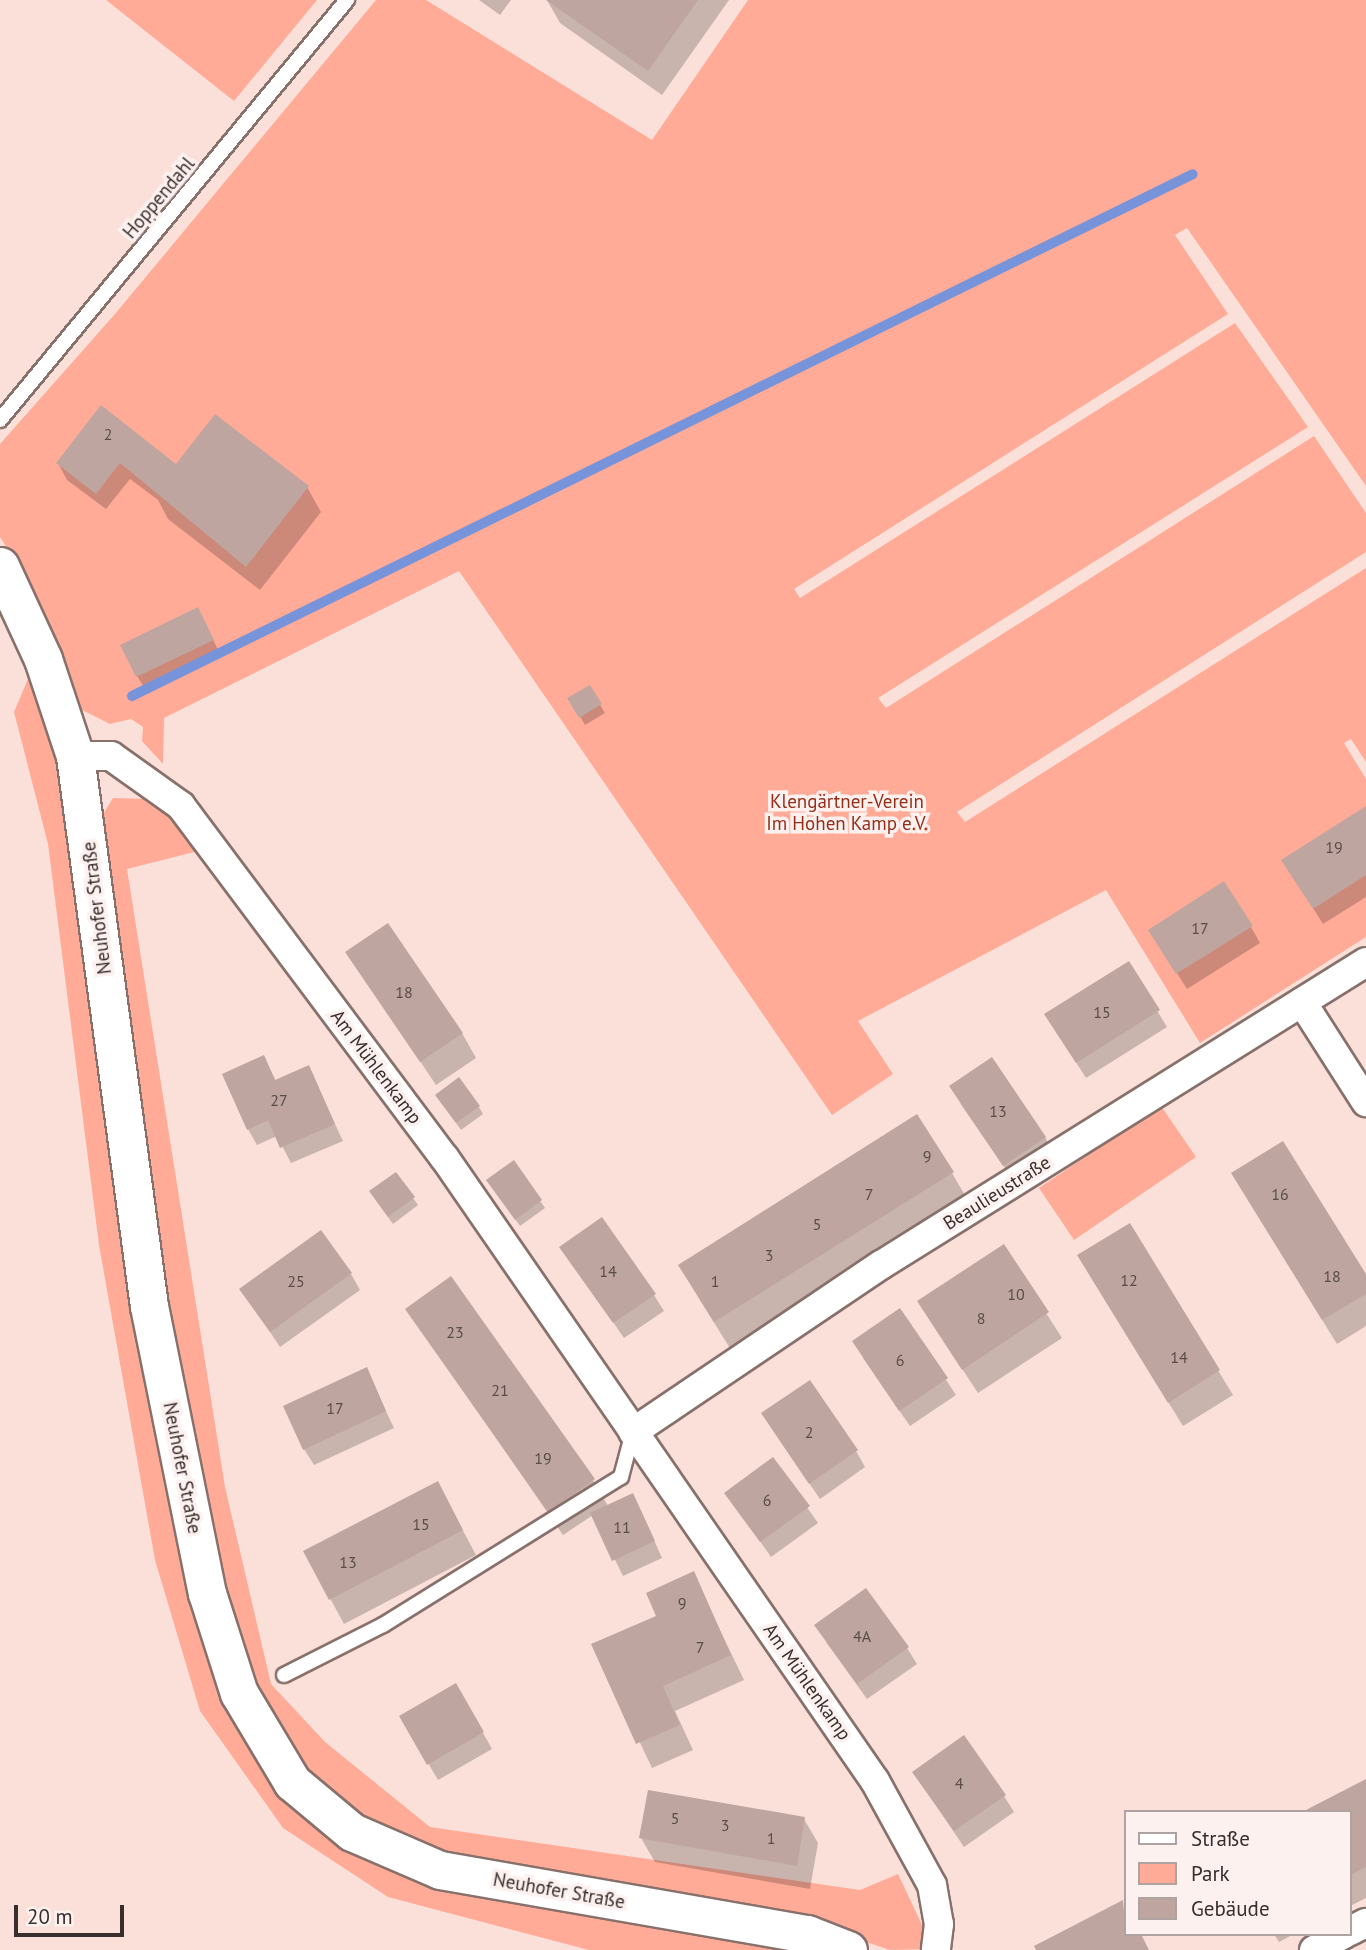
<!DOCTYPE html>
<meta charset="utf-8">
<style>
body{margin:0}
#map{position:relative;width:1366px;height:1950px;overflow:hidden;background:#fae0d9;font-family:"PT Sans",sans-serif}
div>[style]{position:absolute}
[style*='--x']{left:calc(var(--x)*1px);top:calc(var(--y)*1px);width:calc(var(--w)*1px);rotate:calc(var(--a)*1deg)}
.green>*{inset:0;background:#ffab97}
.shadow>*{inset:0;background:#0003}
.stream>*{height:10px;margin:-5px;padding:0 5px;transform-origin:5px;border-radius:5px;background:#7793da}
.building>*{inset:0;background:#bfa59f}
.roads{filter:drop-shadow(2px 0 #88716b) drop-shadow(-2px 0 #88716b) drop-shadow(0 2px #88716b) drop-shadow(0 -2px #88716b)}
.service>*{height:14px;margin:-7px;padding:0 7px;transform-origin:7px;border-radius:7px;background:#fff}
.minor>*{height:28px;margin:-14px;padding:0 14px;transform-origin:14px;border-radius:14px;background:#fff}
.tertiary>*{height:37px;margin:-18.5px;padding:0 18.5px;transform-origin:18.5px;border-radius:18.5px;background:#fff}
span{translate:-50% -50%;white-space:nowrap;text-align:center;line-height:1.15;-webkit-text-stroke:7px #fcf1ee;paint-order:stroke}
.number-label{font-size:16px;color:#5a4c49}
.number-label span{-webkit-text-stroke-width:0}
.street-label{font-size:19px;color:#382e2c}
.park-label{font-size:19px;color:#952f1a}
.legend{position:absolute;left:1124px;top:1810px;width:228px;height:126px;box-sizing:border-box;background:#fcf1ee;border:2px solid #aea3a0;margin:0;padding:9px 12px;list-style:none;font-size:21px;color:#382e2c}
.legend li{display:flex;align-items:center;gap:14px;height:35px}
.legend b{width:35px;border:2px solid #aea3a0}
.scale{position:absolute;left:14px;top:1905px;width:110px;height:32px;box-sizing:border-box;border:4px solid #382e2c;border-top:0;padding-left:9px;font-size:21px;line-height:24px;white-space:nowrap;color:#382e2c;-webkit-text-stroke:5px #fcf1ee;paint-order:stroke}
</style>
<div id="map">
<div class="green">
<div style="clip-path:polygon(106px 0,317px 0,234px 101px)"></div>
<div style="clip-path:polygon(376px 0,426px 0,652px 140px,748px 0,1366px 0,1366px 486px,1187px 228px,1175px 235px,1228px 314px,794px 589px,800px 598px,1235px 323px,1308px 427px,878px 698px,886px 708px,1314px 436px,1366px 513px,1366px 552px,957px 812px,965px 822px,1366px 568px,1366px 762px,1351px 739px,1344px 743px,1366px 779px,1366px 937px,1200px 1043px,1106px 890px,858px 1021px,893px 1074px,832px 1115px,459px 571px,164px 718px,163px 764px,142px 741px,143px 727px,131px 719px,110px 724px,82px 710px,24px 574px,0 537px,0 444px,115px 314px)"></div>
<div style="clip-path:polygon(31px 672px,62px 764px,193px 1600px,327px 1833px,378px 1864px,442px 1888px,800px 1950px,589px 1950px,388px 1897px,283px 1828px,200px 1711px,155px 1560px,99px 1245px,48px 844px,14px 712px)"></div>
<div style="clip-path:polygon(113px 798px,147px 799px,163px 807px,202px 850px,127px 869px,225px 1487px,271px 1684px,325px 1742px,430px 1827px,860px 1890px,898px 1874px,922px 1925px,927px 1949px,890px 1950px,813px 1924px,449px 1858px,345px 1809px,313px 1778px,259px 1696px,224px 1595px,162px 1289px,102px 816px)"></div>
<div style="clip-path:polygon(1161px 1106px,1196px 1157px,1074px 1240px,1039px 1188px)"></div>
</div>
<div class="shadow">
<div style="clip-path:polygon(479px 0,511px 0,500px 15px)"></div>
<div style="clip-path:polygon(547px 0,729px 0,662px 95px,560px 23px)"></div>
<div style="clip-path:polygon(101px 408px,177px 466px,307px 487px,321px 512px,260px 590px,168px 519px,158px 500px,130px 479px,106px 509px,67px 480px,58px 463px)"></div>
<div style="clip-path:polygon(206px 625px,221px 656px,147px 692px,137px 676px)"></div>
<div style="clip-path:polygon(589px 687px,605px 713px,585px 725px,570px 699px)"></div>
<div style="clip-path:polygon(1366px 811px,1366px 897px,1323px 924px,1293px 876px)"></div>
<div style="clip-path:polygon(1251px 927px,1260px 943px,1187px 989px,1160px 946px)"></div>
<div style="clip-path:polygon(348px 953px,462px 1033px,476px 1058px,436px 1085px)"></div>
<div style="clip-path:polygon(1128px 963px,1167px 1027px,1086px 1078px,1056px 1031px)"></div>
<div style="clip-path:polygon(264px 1058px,276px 1081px,308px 1067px,343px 1141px,291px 1163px,277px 1136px,257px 1145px,248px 1129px)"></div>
<div style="clip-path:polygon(442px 1103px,479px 1107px,483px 1114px,461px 1130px)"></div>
<div style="clip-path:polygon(960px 1103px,1045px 1137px,1054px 1154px,1014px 1181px)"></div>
<div style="clip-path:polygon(514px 1163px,545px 1208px,520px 1226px,493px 1188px)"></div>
<div style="clip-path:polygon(952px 1173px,970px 1204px,733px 1353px,698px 1297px)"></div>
<div style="clip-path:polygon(413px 1198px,418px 1205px,393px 1224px,375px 1199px)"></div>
<div style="clip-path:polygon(1247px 1198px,1366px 1278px,1366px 1326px,1337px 1344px)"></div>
<div style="clip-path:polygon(1129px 1225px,1233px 1395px,1183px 1426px,1093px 1280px)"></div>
<div style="clip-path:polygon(1004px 1247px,1062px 1338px,978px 1393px,934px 1326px)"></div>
<div style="clip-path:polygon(562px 1248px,654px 1295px,664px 1311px,624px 1338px)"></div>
<div style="clip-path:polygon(351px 1274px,360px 1290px,280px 1347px,242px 1290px)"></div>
<div style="clip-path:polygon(407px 1309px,593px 1480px,608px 1506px,641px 1511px,662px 1558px,623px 1576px,593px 1515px,563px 1535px)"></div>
<div style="clip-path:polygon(900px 1310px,956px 1395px,910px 1426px,863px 1358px)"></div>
<div style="clip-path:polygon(366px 1370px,394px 1428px,314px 1465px,304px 1449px)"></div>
<div style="clip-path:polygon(773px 1430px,856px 1451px,865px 1467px,820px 1499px)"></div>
<div style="clip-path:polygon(773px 1459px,818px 1523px,771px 1557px,727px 1494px)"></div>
<div style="clip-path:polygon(451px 1508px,476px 1555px,344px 1624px,305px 1552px)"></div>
<div style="clip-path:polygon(693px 1574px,744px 1680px,675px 1711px,693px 1750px,652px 1768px,594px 1645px,658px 1617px)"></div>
<div style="clip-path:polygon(826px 1642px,907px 1648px,917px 1664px,867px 1699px)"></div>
<div style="clip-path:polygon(456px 1685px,492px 1749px,438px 1780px,401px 1717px)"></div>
<div style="clip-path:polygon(914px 1773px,1004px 1796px,1014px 1812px,964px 1847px)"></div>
<div style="clip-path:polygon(1366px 1781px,1366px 1898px,1350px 1906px,1350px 1812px)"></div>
<div style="clip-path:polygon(804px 1819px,818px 1843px,810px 1889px,655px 1862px,641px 1838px)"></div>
<div style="clip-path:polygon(1122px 1902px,1126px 1934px,1148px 1950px,1038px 1950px)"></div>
<div style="clip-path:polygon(1274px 1934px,1294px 1934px,1279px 1942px)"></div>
</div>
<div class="stream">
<div style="--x:132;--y:696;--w:1182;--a:-26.2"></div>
</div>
<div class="building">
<div style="clip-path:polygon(546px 0,698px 0,648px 71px)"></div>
<div style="clip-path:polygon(101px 405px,176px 464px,215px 414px,309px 486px,246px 567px,120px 463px,96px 494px,56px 463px)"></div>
<div style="clip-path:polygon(198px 607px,214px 640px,136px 677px,120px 645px)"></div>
<div style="clip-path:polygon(590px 685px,602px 704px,579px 718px,567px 698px)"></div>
<div style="clip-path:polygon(1366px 806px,1366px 875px,1313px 909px,1281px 860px)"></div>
<div style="clip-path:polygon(1224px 881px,1253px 926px,1176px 974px,1148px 930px)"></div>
<div style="clip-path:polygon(388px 923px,463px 1033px,420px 1062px,345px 952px)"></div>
<div style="clip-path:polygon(1129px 961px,1160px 1010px,1076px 1063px,1044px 1014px)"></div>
<div style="clip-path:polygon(264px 1055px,275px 1080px,309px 1065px,335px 1124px,280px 1148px,268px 1120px,247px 1130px,222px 1074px)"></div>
<div style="clip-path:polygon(992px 1057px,1046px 1137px,1003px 1166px,949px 1086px)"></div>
<div style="clip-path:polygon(459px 1077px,480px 1106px,456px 1123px,435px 1095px)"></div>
<div style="clip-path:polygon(917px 1114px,954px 1172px,714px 1322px,678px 1265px)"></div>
<div style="clip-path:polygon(1283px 1141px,1366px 1274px,1366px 1294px,1322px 1320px,1231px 1173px)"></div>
<div style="clip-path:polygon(514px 1160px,542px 1200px,515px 1220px,486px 1180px)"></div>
<div style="clip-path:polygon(396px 1172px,415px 1197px,388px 1217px,369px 1191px)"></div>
<div style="clip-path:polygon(602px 1217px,656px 1294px,613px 1323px,559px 1247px)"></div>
<div style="clip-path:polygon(1130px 1223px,1220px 1370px,1168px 1403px,1077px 1255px)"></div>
<div style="clip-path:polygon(321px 1230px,352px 1273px,270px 1332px,239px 1289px)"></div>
<div style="clip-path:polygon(1004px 1244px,1049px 1312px,962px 1370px,917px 1301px)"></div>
<div style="clip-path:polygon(451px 1276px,595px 1479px,548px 1512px,405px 1309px)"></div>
<div style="clip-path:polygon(900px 1308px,948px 1378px,899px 1411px,852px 1341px)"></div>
<div style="clip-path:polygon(367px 1367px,386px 1411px,303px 1450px,283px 1406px)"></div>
<div style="clip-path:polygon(810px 1380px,858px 1450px,809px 1484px,761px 1413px)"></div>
<div style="clip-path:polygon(773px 1457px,810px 1506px,760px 1542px,724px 1493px)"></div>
<div style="clip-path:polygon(438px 1481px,463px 1530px,329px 1600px,303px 1551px)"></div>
<div style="clip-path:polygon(633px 1493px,655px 1541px,612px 1561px,590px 1513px)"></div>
<div style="clip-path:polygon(694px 1571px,731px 1655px,663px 1686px,680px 1725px,636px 1744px,591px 1644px,656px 1616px,646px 1593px)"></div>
<div style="clip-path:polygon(866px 1588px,909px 1647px,857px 1684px,814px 1625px)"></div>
<div style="clip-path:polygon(456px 1683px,484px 1732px,427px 1765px,399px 1716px)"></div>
<div style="clip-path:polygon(964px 1735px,1006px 1795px,954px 1831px,912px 1772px)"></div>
<div style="clip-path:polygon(1366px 1779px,1366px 1867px,1350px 1875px,1350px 1812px,1302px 1812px)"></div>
<div style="clip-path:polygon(648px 1790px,805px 1817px,797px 1866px,639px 1838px)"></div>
<div style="clip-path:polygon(1123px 1900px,1126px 1934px,1141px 1934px,1149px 1950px,1036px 1950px,1034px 1946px)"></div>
</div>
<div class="roads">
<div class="service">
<div style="--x:0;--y:420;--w:545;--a:-50.44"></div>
<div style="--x:284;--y:1675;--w:111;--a:-26.8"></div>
<div style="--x:383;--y:1625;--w:280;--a:-31.9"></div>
<div style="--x:621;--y:1477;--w:47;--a:-75.1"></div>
</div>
<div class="minor">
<div style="--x:75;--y:756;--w:36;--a:0"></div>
<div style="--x:111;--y:756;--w:86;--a:35.5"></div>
<div style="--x:181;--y:806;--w:439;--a:53.2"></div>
<div style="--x:444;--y:1157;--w:758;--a:55.37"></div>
<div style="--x:875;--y:1781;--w:119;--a:61.3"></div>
<div style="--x:932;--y:1885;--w:40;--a:80"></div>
<div style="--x:939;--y:1924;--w:26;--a:97"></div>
<div style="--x:1302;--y:1002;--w:119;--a:57.4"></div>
<div style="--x:633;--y:1432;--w:299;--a:-34"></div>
<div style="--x:881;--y:1265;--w:572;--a:-31.99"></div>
<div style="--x:1350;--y:1931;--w:18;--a:-27"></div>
<div style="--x:1314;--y:1950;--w:34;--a:-28"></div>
</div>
<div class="tertiary">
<div style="--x:0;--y:566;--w:102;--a:65.2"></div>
<div style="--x:43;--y:659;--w:102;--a:71.7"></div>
<div style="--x:75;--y:756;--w:555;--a:82.34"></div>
<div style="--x:149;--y:1306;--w:293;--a:78.6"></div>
<div style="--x:207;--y:1593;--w:105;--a:72.3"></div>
<div style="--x:239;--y:1693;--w:104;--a:59.2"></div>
<div style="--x:292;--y:1782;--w:78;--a:39.8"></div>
<div style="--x:352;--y:1832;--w:96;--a:23.4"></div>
<div style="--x:440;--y:1870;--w:373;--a:9.9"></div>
<div style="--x:807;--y:1934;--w:44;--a:21.3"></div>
</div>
</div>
<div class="number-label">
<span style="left:108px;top:434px">2</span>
<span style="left:1334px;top:847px">19</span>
<span style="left:1200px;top:928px">17</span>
<span style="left:404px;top:992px">18</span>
<span style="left:1102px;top:1012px">15</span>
<span style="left:279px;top:1100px">27</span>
<span style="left:998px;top:1111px">13</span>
<span style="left:927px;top:1156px">9</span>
<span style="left:869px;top:1194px">7</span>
<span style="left:1280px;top:1194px">16</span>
<span style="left:817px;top:1224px">5</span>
<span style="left:769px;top:1255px">3</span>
<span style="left:608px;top:1271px">14</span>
<span style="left:1332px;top:1276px">18</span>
<span style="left:1129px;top:1280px">12</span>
<span style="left:296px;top:1281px">25</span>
<span style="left:715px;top:1281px">1</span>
<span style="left:1016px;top:1294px">10</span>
<span style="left:981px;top:1318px">8</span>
<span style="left:455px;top:1332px">23</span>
<span style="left:1179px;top:1357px">14</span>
<span style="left:900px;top:1360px">6</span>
<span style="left:500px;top:1390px">21</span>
<span style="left:335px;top:1408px">17</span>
<span style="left:809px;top:1432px">2</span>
<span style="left:543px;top:1458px">19</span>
<span style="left:767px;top:1500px">6</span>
<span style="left:421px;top:1524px">15</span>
<span style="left:622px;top:1527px">11</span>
<span style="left:348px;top:1562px">13</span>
<span style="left:682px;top:1603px">9</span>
<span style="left:862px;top:1636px">4A</span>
<span style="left:700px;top:1647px">7</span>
<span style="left:959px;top:1783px">4</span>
<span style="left:675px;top:1818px">5</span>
<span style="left:725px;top:1825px">3</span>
<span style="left:771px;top:1838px">1</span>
</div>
<div class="street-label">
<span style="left:159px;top:198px;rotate:-50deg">Hoppendahl</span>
<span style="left:97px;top:908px;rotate:-97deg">Neuhofer Straße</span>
<span style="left:376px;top:1067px;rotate:53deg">Am Mühlenkamp</span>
<span style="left:997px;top:1193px;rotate:-32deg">Beaulieustraße</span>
<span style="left:182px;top:1468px;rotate:79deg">Neuhofer Straße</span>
<span style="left:807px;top:1682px;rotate:55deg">Am Mühlenkamp</span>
<span style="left:559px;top:1891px;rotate:10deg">Neuhofer Straße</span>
</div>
<div class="park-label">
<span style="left:847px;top:813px">Klengärtner-Verein<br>Im Hohen Kamp e.V.</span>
</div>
<ul class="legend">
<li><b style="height:9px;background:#fff"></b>Straße</li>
<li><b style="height:19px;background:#ffab97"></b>Park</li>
<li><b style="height:19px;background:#bfa59f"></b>Gebäude</li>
</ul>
<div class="scale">20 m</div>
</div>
